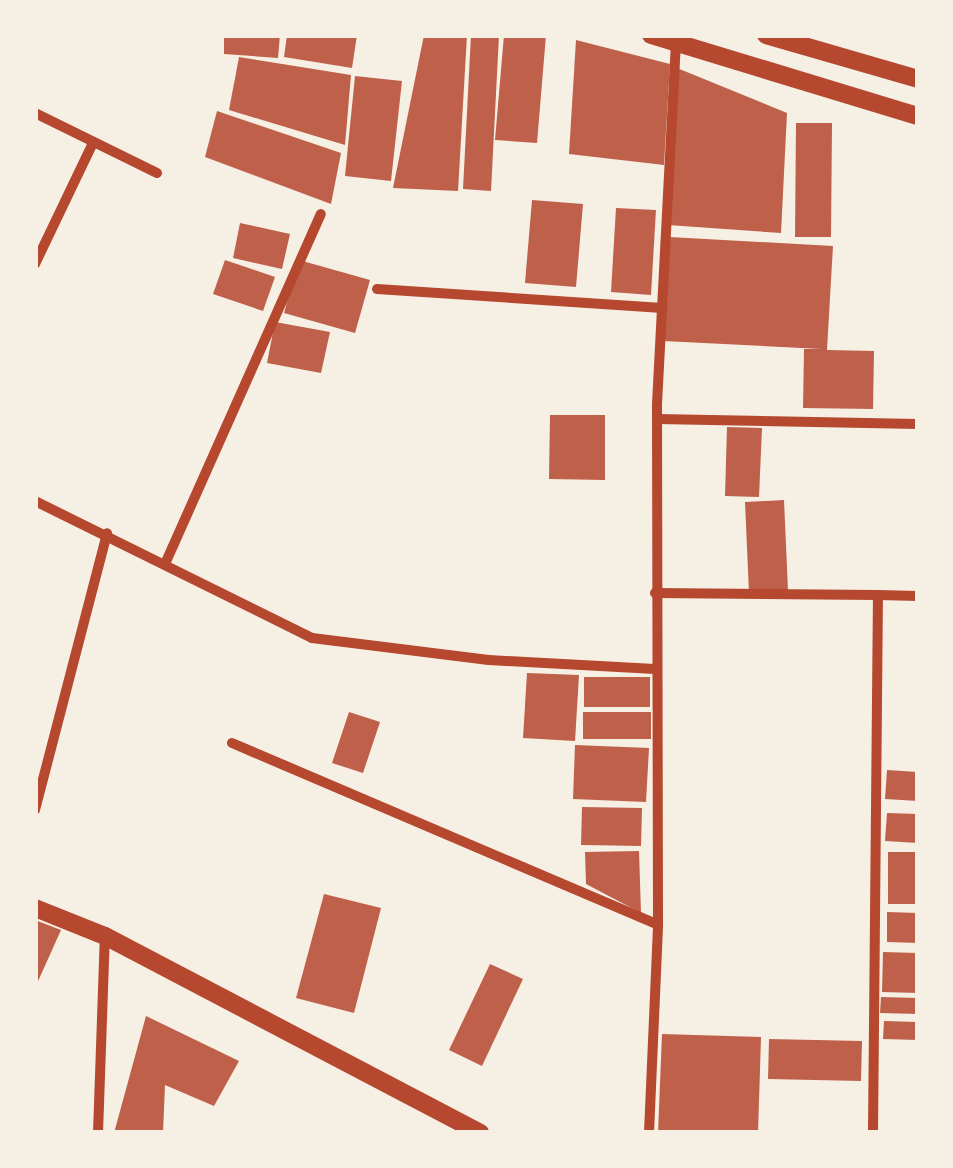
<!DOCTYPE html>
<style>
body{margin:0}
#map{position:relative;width:953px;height:1168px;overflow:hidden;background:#f6efe4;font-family:"DM Sans",sans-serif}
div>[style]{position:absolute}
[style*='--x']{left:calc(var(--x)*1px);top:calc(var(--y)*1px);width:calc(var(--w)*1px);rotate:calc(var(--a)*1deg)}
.building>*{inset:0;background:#bf614a}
.minor>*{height:10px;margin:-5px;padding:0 5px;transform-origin:5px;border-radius:5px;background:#b5482f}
.tertiary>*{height:18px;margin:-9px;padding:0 9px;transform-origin:9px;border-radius:9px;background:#b5482f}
span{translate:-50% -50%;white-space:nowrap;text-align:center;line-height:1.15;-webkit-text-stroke:8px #f6efe4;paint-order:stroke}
.frame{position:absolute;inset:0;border:38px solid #f6efe4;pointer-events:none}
</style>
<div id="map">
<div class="building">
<div style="clip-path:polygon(224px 35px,280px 35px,278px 58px,224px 54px)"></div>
<div style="clip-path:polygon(287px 35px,357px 35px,352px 68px,284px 57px)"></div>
<div style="clip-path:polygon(424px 35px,467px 35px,458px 191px,393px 188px)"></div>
<div style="clip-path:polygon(471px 35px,499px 35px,491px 191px,463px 189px)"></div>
<div style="clip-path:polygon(504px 35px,546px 35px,537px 143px,495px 140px)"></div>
<div style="clip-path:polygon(576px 40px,670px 64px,664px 165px,569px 154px)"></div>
<div style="clip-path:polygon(239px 57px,351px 75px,345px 145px,229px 110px)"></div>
<div style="clip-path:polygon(677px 68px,787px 113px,781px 233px,668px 225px)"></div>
<div style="clip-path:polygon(355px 76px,402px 81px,391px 181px,345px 176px)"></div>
<div style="clip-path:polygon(217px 111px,341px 153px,331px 204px,205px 157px)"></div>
<div style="clip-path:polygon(796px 123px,832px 123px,831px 237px,795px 237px)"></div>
<div style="clip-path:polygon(532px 200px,583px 204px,576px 287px,525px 283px)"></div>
<div style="clip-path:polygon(616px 208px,656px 210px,651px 295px,611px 292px)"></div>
<div style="clip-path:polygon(240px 223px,290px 234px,282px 269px,233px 258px)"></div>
<div style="clip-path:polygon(669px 237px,833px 246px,827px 350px,874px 351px,873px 409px,803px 408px,804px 349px,821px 349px,663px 341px)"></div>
<div style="clip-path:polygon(225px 260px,275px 277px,263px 311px,213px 294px)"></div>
<div style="clip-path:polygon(299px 260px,370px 280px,355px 333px,284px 313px)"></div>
<div style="clip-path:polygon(275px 322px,330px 332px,321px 373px,267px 363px)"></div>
<div style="clip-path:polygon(550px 415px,605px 415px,605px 480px,549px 479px)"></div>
<div style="clip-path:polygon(727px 427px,762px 428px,759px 497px,725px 496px)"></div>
<div style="clip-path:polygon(784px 500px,788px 591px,749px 593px,745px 502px)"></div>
<div style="clip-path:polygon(527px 673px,579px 675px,575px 741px,523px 738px)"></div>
<div style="clip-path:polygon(584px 677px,650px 677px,650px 707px,584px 707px)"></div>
<div style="clip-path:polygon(349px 712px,380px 722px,363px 773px,332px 763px)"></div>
<div style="clip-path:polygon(583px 712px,651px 712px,651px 739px,583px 739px)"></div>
<div style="clip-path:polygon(575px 745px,649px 748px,646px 802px,573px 799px)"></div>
<div style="clip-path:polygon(887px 770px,918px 772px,918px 801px,885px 799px)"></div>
<div style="clip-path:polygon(582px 807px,642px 808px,641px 846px,581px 845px)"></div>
<div style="clip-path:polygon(887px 813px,918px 814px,918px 843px,885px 841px)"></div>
<div style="clip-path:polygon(639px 851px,641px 913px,586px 884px,585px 852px)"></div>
<div style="clip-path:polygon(888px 852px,918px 852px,918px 904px,888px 904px)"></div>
<div style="clip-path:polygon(324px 894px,381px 908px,354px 1013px,296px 998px)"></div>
<div style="clip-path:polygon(887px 912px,918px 913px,918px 943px,887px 942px)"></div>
<div style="clip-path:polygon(35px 920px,61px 930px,35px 988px)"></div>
<div style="clip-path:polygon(883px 952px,918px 953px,918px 993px,882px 992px)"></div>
<div style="clip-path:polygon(490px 964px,523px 979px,482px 1066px,449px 1050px)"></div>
<div style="clip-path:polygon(881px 997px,918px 998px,918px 1014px,880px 1013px)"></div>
<div style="clip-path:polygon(146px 1016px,239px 1061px,214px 1106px,165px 1085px,163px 1133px,114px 1133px)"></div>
<div style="clip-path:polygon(884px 1021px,918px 1022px,918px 1040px,883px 1039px)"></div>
<div style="clip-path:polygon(662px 1034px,761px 1037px,758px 1133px,658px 1133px)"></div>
<div style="clip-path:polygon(769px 1039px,862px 1041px,861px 1081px,768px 1079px)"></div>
</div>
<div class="minor">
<div style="--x:35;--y:113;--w:136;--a:26.2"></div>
<div style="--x:35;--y:264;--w:132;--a:-64.4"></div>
<div style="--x:377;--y:289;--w:286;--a:3.8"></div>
<div style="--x:657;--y:419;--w:261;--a:1.1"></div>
<div style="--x:35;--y:501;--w:309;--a:26.3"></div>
<div style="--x:312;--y:638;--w:178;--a:7.1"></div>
<div style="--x:489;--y:660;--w:166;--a:3.1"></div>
<div style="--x:165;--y:564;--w:383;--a:-66"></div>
<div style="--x:655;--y:593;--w:223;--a:0.5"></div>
<div style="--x:232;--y:743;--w:463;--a:23.1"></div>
<div style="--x:35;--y:810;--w:286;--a:-75.4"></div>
<div style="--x:98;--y:1133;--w:197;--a:-88"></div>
<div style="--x:649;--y:1133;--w:208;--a:-87.5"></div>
<div style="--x:658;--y:925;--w:521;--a:-90.11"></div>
<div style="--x:657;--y:404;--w:361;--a:-87"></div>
<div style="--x:873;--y:1133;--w:538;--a:-89.47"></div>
<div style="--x:878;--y:595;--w:40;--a:1.4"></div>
</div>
<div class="tertiary">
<div style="--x:651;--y:35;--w:279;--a:16.9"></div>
<div style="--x:766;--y:35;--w:158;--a:16.1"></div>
<div style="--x:35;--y:908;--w:75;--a:21.8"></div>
<div style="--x:105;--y:936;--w:424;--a:27.7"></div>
</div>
<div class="frame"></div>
</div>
